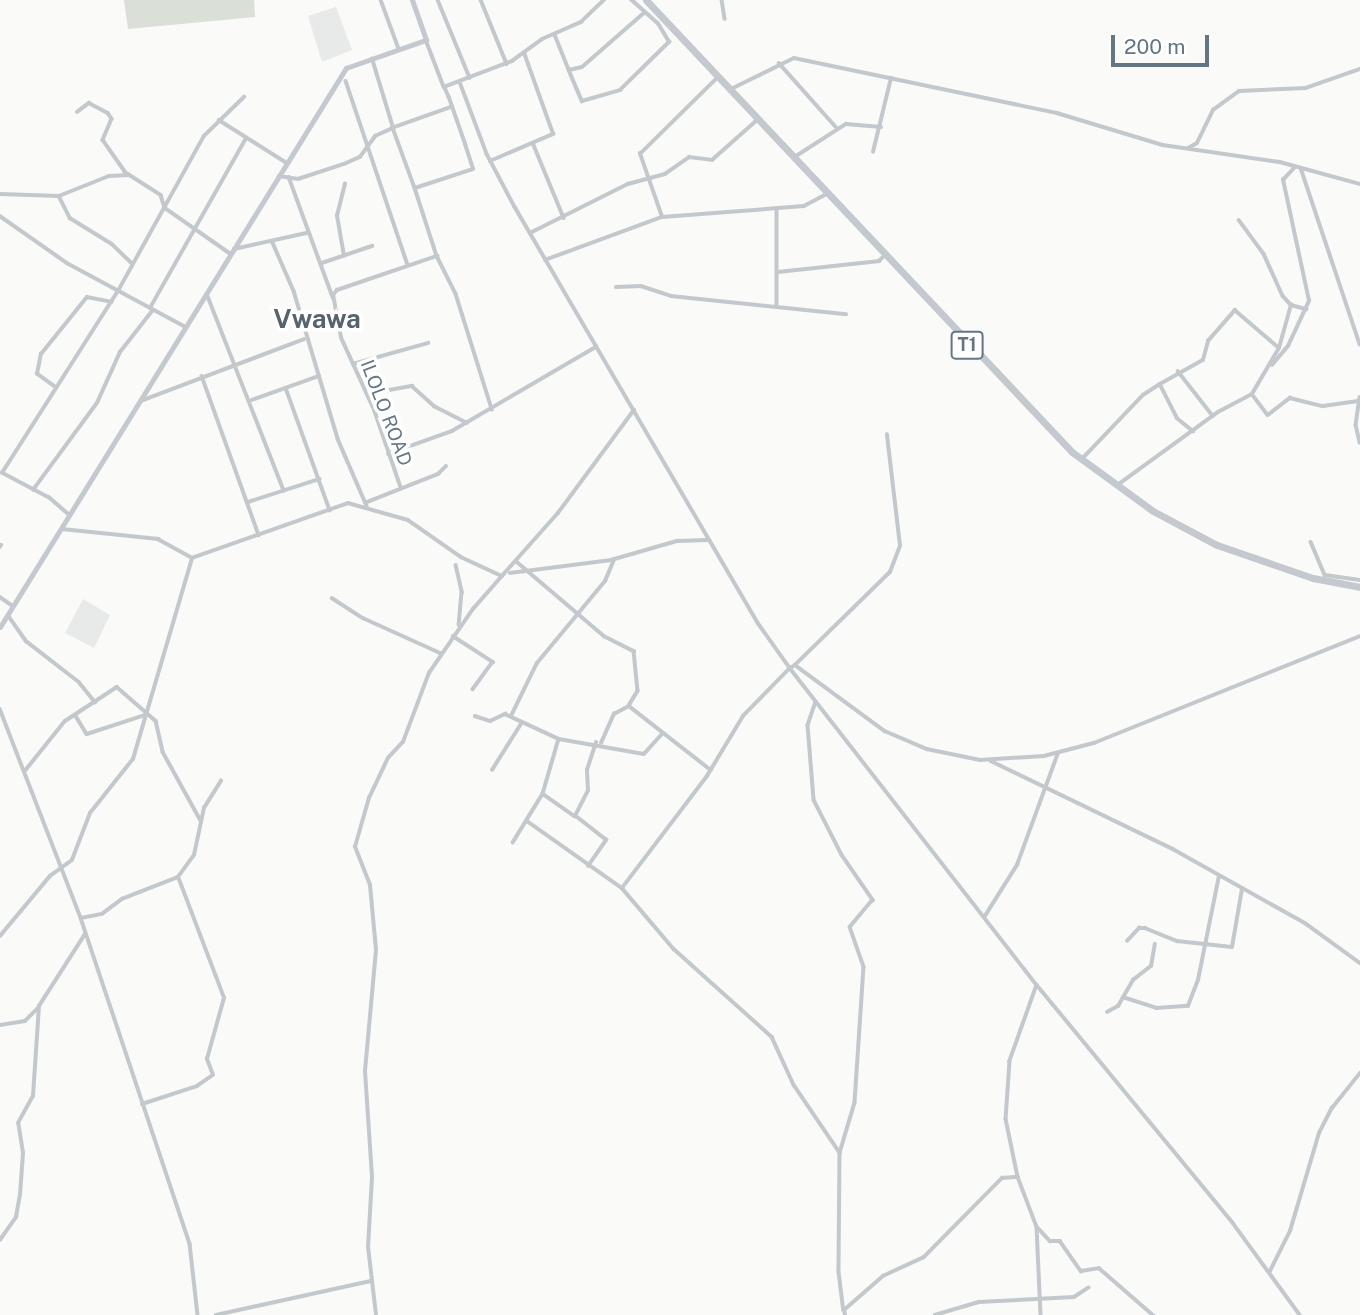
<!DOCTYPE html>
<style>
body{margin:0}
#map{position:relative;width:1360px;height:1315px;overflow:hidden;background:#fafaf8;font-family:"Public Sans",sans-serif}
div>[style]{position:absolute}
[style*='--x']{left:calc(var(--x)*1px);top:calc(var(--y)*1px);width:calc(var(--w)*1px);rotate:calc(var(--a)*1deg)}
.built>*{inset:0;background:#e8e9e9}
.green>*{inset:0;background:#dadfd7}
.street>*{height:3.5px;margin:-1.75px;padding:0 1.75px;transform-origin:1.75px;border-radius:1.75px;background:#c3c8cc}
.secondary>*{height:4.5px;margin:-2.25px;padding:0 2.25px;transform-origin:2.25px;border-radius:2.25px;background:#c3c9ce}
.highway>*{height:7px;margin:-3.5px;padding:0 3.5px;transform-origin:3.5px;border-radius:3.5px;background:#c3c9ce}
span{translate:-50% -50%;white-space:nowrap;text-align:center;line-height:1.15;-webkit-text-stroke:7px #fff;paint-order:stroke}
.shield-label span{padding:2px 5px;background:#fff;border:2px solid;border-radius:5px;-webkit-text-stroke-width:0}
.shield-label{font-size:18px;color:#657683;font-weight:700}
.street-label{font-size:19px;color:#657683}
.district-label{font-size:26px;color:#57646e;font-weight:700}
.scale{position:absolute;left:1111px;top:35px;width:98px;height:32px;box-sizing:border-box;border:4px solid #657683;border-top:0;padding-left:9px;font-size:21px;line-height:24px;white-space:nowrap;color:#657683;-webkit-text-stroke:5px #fff;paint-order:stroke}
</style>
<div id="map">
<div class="built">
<div style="clip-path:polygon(336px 7px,352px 50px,322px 62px,308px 16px)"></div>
<div style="clip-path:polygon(83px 599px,110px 615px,94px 648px,65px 633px)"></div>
</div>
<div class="green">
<div style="clip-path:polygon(124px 0,254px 0,255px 17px,128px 29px)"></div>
</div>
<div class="street">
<div style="--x:381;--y:0;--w:52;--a:69.8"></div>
<div style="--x:438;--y:0;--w:84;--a:67.7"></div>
<div style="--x:481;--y:0;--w:69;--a:67.9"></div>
<div style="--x:722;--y:0;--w:19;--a:81"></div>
<div style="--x:555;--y:35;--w:38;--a:68"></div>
<div style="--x:569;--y:70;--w:13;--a:-13"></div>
<div style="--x:582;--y:67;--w:82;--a:-41.1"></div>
<div style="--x:426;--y:40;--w:50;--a:69"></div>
<div style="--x:779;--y:63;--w:87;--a:48.3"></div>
<div style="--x:569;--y:70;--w:34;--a:67"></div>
<div style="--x:582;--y:101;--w:40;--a:-16"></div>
<div style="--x:620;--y:90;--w:69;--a:-44.4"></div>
<div style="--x:669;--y:42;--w:21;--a:-121"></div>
<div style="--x:658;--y:24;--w:36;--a:-138"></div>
<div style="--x:346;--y:81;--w:194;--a:71.4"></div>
<div style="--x:460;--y:82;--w:77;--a:69.4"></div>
<div style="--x:487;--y:154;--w:60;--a:62.2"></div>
<div style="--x:515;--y:207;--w:482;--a:59.7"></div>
<div style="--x:758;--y:623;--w:55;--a:54.6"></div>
<div style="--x:790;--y:668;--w:6;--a:-31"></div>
<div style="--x:795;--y:665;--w:112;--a:36.3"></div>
<div style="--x:885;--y:731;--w:46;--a:23.2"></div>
<div style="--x:927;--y:749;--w:54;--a:11.7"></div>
<div style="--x:980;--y:760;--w:64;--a:-3.6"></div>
<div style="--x:1044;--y:756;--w:52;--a:-14.6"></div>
<div style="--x:1094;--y:743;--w:287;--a:-21.9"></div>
<div style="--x:729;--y:90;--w:72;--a:-26.2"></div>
<div style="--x:794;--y:58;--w:269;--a:11.8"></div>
<div style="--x:1057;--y:113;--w:111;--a:16.8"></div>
<div style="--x:1163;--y:145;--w:118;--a:8.3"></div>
<div style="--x:1280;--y:162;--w:83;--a:15.4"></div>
<div style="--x:452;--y:107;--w:63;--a:160.4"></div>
<div style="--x:393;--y:128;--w:64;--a:69.9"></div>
<div style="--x:415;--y:188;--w:61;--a:-18.1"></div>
<div style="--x:473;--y:169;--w:26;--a:-108"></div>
<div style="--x:465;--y:144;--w:49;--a:-109.2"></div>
<div style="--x:449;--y:98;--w:12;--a:-114"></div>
<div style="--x:444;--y:87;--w:73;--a:-20.9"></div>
<div style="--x:512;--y:61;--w:37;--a:-36"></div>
<div style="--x:542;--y:39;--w:43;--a:-23.6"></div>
<div style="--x:581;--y:22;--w:32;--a:-44"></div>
<div style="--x:77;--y:112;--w:15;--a:-37"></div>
<div style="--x:89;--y:103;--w:21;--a:28"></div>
<div style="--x:108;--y:113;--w:7;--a:56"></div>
<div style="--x:112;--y:119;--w:23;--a:113"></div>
<div style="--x:103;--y:140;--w:39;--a:55"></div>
<div style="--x:125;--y:172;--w:43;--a:32.6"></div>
<div style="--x:161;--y:195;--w:14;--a:73"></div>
<div style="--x:165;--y:208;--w:80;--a:34.9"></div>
<div style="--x:219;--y:120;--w:80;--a:32.3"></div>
<div style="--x:533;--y:143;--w:81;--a:67.5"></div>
<div style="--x:1188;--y:148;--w:10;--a:-29"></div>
<div style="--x:1197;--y:143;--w:37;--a:-64"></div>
<div style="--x:1213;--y:110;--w:32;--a:-36"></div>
<div style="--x:1239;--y:91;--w:67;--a:-2.6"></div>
<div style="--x:1306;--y:88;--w:57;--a:-19.4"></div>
<div style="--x:873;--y:152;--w:76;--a:-76.3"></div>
<div style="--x:793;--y:158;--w:63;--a:-32.7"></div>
<div style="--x:846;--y:124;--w:35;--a:5"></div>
<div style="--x:490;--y:161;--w:69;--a:-23.2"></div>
<div style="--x:553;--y:134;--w:86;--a:-109.7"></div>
<div style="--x:1301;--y:168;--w:186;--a:71.5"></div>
<div style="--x:279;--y:176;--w:19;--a:9"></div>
<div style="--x:298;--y:179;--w:48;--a:-18.1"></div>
<div style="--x:344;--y:164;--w:17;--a:-24"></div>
<div style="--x:360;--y:157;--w:26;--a:-54"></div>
<div style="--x:375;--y:136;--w:20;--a:-24"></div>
<div style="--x:393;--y:128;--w:72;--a:-106.9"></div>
<div style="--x:289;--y:177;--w:128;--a:69.9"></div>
<div style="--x:415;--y:188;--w:71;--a:72.1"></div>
<div style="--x:437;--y:256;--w:42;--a:63.4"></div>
<div style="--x:456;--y:294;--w:121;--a:72.6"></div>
<div style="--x:0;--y:194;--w:59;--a:1.9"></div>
<div style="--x:59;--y:196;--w:54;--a:-21.8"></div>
<div style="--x:109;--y:176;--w:20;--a:-3"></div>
<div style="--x:59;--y:196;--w:25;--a:63"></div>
<div style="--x:70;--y:218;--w:49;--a:31.8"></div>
<div style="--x:112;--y:244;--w:28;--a:44"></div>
<div style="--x:777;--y:209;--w:95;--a:90"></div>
<div style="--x:0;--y:216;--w:82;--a:35"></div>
<div style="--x:67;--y:263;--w:135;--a:28.3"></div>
<div style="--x:662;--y:217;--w:67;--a:-109.2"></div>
<div style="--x:640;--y:154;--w:107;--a:-44.6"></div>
<div style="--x:1239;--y:220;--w:42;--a:53.7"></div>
<div style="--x:1264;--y:254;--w:46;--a:65.7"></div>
<div style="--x:1283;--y:296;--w:12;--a:48"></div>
<div style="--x:1291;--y:305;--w:16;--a:15"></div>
<div style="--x:530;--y:233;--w:110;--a:-26.6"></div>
<div style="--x:628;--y:184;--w:38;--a:-15"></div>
<div style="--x:665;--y:174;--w:29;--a:-35"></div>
<div style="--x:689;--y:157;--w:23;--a:7"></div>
<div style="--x:712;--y:160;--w:59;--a:-41.6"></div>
<div style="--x:273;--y:243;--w:52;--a:66.4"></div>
<div style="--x:294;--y:291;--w:154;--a:73.4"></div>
<div style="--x:338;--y:439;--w:73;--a:66.6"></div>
<div style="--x:234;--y:249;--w:75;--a:-12.4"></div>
<div style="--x:344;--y:256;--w:41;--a:-99.9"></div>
<div style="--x:337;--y:216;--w:33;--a:-76"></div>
<div style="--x:545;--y:260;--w:125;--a:-20.2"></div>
<div style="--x:662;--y:217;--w:142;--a:-4.4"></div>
<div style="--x:804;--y:206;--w:24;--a:-28"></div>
<div style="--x:322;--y:263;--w:53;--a:-18.8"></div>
<div style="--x:778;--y:272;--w:102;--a:-6.2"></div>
<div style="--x:879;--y:261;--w:6;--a:-45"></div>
<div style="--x:616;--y:287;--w:25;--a:-2"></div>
<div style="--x:641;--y:286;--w:32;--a:18"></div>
<div style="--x:671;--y:296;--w:176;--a:5.9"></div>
<div style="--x:207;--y:294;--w:211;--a:68.6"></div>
<div style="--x:150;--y:308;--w:195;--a:-60.5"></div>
<div style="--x:353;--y:364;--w:78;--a:-15.6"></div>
<div style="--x:1272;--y:365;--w:25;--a:-50"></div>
<div style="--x:1288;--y:346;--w:50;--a:-65"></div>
<div style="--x:1309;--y:301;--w:124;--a:-102.1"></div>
<div style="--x:1283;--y:180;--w:18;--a:-47"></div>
<div style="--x:1178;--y:371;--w:57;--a:52.1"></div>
<div style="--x:202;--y:376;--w:169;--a:70.3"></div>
<div style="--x:1160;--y:384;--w:49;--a:-29.2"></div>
<div style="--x:1203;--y:360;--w:20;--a:-75"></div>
<div style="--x:1208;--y:341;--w:41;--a:-48.9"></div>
<div style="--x:1235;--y:310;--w:57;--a:40.7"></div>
<div style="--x:55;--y:387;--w:22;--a:-144"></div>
<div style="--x:37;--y:374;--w:20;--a:-79"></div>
<div style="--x:41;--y:354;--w:73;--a:-51.1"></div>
<div style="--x:87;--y:297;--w:25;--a:11"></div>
<div style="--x:286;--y:388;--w:130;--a:70.2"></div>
<div style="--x:367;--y:394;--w:46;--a:-10.1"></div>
<div style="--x:412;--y:386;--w:30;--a:42"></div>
<div style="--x:434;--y:406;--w:37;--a:27"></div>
<div style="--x:1252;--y:394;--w:26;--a:53"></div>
<div style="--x:1268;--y:415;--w:28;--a:-38"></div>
<div style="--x:1290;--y:398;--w:34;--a:14"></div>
<div style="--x:1323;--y:406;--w:37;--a:-8"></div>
<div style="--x:1360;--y:397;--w:28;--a:98"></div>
<div style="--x:1356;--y:425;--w:18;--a:77"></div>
<div style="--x:252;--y:400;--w:71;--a:-19.7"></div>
<div style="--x:141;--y:401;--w:174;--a:-20.8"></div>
<div style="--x:388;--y:454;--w:68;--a:-19.8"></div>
<div style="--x:452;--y:431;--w:167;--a:-30.3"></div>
<div style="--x:1082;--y:459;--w:88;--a:-46.4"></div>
<div style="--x:1143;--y:395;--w:20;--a:-33"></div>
<div style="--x:1160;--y:384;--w:38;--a:63"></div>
<div style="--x:1177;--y:418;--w:21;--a:39"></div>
<div style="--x:1119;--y:484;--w:122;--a:-36"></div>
<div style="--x:1218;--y:412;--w:38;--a:-28"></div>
<div style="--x:1252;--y:394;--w:53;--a:-59.6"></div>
<div style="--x:1279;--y:348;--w:45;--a:-74.4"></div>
<div style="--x:400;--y:486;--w:80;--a:-108.9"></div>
<div style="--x:374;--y:410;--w:79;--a:-114.6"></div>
<div style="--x:341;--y:338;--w:44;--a:-100.5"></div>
<div style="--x:333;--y:295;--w:6;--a:-51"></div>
<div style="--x:337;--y:290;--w:106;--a:-18.8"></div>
<div style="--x:33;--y:490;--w:108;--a:-53.7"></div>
<div style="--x:97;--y:403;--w:56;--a:-65.7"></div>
<div style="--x:120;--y:352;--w:53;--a:-51.8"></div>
<div style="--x:248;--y:502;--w:75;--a:-17.9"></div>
<div style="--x:365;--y:503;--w:79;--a:-21.7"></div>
<div style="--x:438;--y:474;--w:11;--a:-45"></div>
<div style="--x:70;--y:516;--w:28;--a:-139"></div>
<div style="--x:49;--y:498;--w:53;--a:-152"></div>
<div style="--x:2;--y:473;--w:216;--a:-57.5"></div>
<div style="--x:118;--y:291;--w:177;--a:-61"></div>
<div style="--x:204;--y:136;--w:56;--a:-44.3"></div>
<div style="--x:62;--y:529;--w:97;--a:5.9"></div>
<div style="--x:158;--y:539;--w:39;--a:29"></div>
<div style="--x:192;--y:558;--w:165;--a:-19.4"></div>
<div style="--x:348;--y:503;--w:62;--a:15.8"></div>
<div style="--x:408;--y:520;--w:65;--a:34.9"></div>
<div style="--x:461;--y:557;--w:45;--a:24.9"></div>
<div style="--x:502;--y:576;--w:84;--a:-48.4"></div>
<div style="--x:558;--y:513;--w:128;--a:-53.6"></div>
<div style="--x:1311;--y:542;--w:36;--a:67"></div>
<div style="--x:1325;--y:575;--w:35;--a:8"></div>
<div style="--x:0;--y:547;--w:2;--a:-63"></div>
<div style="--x:516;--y:561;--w:116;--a:40.4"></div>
<div style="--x:604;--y:636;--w:34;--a:27"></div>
<div style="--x:634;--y:651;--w:40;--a:84.3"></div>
<div style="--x:638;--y:691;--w:17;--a:121"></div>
<div style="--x:629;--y:706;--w:104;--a:38"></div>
<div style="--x:456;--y:565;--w:28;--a:77"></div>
<div style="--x:462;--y:592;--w:33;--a:95"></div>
<div style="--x:510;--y:573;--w:102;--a:-7.3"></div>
<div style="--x:611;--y:560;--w:69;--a:-16.1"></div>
<div style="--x:677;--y:541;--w:31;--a:-2"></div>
<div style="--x:0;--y:597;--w:16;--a:35"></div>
<div style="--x:332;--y:598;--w:37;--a:33"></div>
<div style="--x:363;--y:618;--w:85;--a:24.4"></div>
<div style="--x:8;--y:615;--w:32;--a:55"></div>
<div style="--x:26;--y:641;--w:67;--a:37.7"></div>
<div style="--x:79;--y:682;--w:26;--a:51"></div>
<div style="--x:453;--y:636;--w:48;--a:33"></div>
<div style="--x:493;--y:662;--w:34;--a:126"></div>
<div style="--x:795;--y:665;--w:133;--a:-44.4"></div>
<div style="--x:890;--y:572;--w:28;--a:-69"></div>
<div style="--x:900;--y:546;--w:112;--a:-96.7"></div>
<div style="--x:816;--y:702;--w:24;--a:109"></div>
<div style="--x:808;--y:725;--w:75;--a:85.4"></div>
<div style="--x:814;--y:800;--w:62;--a:63"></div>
<div style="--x:842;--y:855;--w:55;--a:55.4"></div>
<div style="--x:873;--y:900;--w:35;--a:130"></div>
<div style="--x:850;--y:927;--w:42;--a:70.7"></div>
<div style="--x:864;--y:967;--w:136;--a:93.8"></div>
<div style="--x:855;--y:1103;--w:52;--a:106.7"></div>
<div style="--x:840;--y:1153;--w:119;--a:90.5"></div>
<div style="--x:839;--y:1272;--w:38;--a:83"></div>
<div style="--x:0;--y:709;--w:224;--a:68.8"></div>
<div style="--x:81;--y:918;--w:344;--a:71.5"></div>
<div style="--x:190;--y:1244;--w:71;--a:83.6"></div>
<div style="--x:76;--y:716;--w:21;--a:59"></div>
<div style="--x:87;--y:734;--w:61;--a:-18.1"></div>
<div style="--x:475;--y:716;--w:16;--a:18"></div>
<div style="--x:490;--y:721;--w:17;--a:-25"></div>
<div style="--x:505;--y:714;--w:60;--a:24.8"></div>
<div style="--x:559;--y:739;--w:57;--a:106.2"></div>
<div style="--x:543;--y:794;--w:57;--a:121.5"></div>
<div style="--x:511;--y:716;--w:59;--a:-63.9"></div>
<div style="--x:537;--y:663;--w:107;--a:-50.3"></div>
<div style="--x:605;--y:581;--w:23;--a:-67"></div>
<div style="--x:559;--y:739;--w:86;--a:10"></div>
<div style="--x:644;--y:754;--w:28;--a:-48"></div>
<div style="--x:601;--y:743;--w:32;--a:-66"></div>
<div style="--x:614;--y:714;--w:17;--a:-28"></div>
<div style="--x:991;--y:761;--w:202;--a:25.8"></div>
<div style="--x:1173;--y:849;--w:151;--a:29.3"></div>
<div style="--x:1305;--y:923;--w:68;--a:36"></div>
<div style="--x:492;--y:770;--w:54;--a:-57.8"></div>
<div style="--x:24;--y:772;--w:65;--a:-51.2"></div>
<div style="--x:65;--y:721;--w:62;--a:-33.2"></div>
<div style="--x:117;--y:687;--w:52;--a:41.1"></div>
<div style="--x:156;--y:721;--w:32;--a:77"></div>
<div style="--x:163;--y:752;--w:77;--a:61.1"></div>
<div style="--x:543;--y:794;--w:39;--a:35"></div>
<div style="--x:527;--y:821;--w:116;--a:35.2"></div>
<div style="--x:622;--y:888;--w:80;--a:49.6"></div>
<div style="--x:674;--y:949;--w:132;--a:41.9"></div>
<div style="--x:772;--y:1037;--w:53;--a:65.4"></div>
<div style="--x:794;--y:1085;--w:82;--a:55.9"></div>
<div style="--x:588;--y:866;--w:32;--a:-55"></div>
<div style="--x:606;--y:840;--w:39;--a:-142"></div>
<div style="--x:575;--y:816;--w:28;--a:-63"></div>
<div style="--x:588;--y:791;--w:21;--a:-93"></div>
<div style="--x:587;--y:770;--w:29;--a:-72"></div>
<div style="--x:622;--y:888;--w:141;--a:-52.8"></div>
<div style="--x:707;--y:776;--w:70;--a:-59"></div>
<div style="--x:743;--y:716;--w:67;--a:-45.6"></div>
<div style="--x:790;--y:668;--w:402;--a:52.1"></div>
<div style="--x:1037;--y:985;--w:308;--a:50.5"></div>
<div style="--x:1233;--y:1223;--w:114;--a:53.9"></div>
<div style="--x:985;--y:916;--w:60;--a:-57.9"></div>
<div style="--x:1017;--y:865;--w:119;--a:-69.9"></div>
<div style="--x:81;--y:918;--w:21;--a:-11"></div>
<div style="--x:102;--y:914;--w:25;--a:-37"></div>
<div style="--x:122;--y:899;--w:60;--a:-21.4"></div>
<div style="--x:178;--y:877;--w:27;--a:-54"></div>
<div style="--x:194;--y:855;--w:48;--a:-78"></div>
<div style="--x:204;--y:808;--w:32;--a:-58"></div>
<div style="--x:0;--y:936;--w:78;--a:-50.2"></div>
<div style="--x:50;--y:876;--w:27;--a:-36"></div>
<div style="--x:72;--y:860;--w:50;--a:-69"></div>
<div style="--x:90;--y:813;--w:69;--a:-51.5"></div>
<div style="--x:133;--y:759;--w:209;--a:-73.6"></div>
<div style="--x:1127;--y:941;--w:18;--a:-47"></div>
<div style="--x:1139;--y:928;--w:6;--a:0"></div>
<div style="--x:1145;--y:928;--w:35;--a:22"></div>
<div style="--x:1177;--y:941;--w:55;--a:6.2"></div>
<div style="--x:1232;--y:947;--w:59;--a:-80.2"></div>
<div style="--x:1037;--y:985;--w:81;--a:109.6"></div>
<div style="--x:1010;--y:1061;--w:58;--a:93.9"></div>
<div style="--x:1006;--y:1119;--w:59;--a:78.3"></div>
<div style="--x:1018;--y:1177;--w:53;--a:69.2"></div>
<div style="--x:1037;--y:1227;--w:88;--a:87.4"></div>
<div style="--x:1123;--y:997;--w:35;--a:18"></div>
<div style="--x:1156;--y:1008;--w:32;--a:-4"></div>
<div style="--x:1188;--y:1006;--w:28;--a:-69"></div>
<div style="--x:1198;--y:980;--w:106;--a:-78.6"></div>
<div style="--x:1107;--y:1012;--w:13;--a:-29"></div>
<div style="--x:1118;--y:1006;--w:30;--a:-60"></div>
<div style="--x:1133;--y:980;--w:23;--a:-38"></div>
<div style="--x:1151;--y:966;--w:22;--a:-80"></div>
<div style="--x:0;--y:1025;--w:25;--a:-9"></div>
<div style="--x:25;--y:1021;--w:18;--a:-45"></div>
<div style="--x:142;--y:1104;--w:58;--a:-18.1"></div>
<div style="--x:197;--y:1086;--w:19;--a:-35"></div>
<div style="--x:213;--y:1075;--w:17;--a:-111"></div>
<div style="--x:207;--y:1059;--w:63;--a:-74.4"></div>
<div style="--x:224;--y:998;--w:129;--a:-110.8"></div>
<div style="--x:1038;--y:1228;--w:18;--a:47"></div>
<div style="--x:1050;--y:1241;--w:10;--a:0"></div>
<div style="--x:1060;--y:1241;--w:37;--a:55"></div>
<div style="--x:1081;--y:1271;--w:18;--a:-9"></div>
<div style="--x:1099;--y:1268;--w:72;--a:41"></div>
<div style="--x:0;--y:1240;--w:28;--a:-55"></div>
<div style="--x:16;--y:1217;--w:22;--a:-80"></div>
<div style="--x:20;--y:1195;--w:42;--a:-85.9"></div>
<div style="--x:23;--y:1153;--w:30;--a:-99"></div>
<div style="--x:18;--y:1123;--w:31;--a:-61"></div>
<div style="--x:33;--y:1096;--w:90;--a:-86.2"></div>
<div style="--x:39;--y:1006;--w:85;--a:-57.4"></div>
<div style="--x:1269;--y:1273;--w:47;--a:-63.4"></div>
<div style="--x:1290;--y:1231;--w:102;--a:-73.5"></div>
<div style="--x:1319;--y:1133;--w:28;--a:-63"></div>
<div style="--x:1332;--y:1108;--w:45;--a:-51.3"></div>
<div style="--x:216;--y:1315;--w:158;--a:-12.4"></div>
<div style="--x:376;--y:1315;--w:68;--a:-96.7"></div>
<div style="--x:368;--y:1247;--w:70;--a:-86.7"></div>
<div style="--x:372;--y:1177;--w:106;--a:-93.8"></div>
<div style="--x:365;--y:1071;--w:121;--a:-84.8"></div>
<div style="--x:376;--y:950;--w:65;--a:-95.3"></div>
<div style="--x:370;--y:885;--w:41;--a:-111.5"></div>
<div style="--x:355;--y:847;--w:51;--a:-74.1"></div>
<div style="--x:369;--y:798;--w:44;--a:-64.6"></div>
<div style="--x:388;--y:758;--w:22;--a:-47"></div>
<div style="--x:403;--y:742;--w:74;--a:-69.4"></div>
<div style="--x:429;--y:673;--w:78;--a:-55.5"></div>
<div style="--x:473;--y:609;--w:44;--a:-48.7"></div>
<div style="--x:845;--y:1315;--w:5;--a:-101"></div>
<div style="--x:844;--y:1310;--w:52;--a:-41.1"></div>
<div style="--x:883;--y:1276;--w:45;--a:-24.9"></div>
<div style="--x:924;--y:1257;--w:111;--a:-45.4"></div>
<div style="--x:1002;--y:1178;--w:16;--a:-4"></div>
<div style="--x:935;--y:1315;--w:46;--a:-16.5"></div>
<div style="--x:979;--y:1302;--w:95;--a:-3"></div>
<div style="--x:1074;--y:1297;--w:17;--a:-33"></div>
</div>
<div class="secondary">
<div style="--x:0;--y:627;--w:657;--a:-58.24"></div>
<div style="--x:346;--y:68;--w:85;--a:-19.3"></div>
<div style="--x:426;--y:40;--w:42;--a:-109.3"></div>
</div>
<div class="highway">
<div style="--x:646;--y:0;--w:621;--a:46.7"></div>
<div style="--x:1072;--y:452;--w:100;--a:36.1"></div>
<div style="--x:1153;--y:511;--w:72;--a:28"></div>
<div style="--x:1217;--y:545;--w:102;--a:19"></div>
<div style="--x:1313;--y:578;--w:48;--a:10.8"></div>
</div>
<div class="shield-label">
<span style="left:967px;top:345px">T1</span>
</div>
<div class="street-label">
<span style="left:386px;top:413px;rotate:69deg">ILOLO ROAD</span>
</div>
<div class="district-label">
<span style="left:317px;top:319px">Vwawa</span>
</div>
<div class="scale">200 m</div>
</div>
